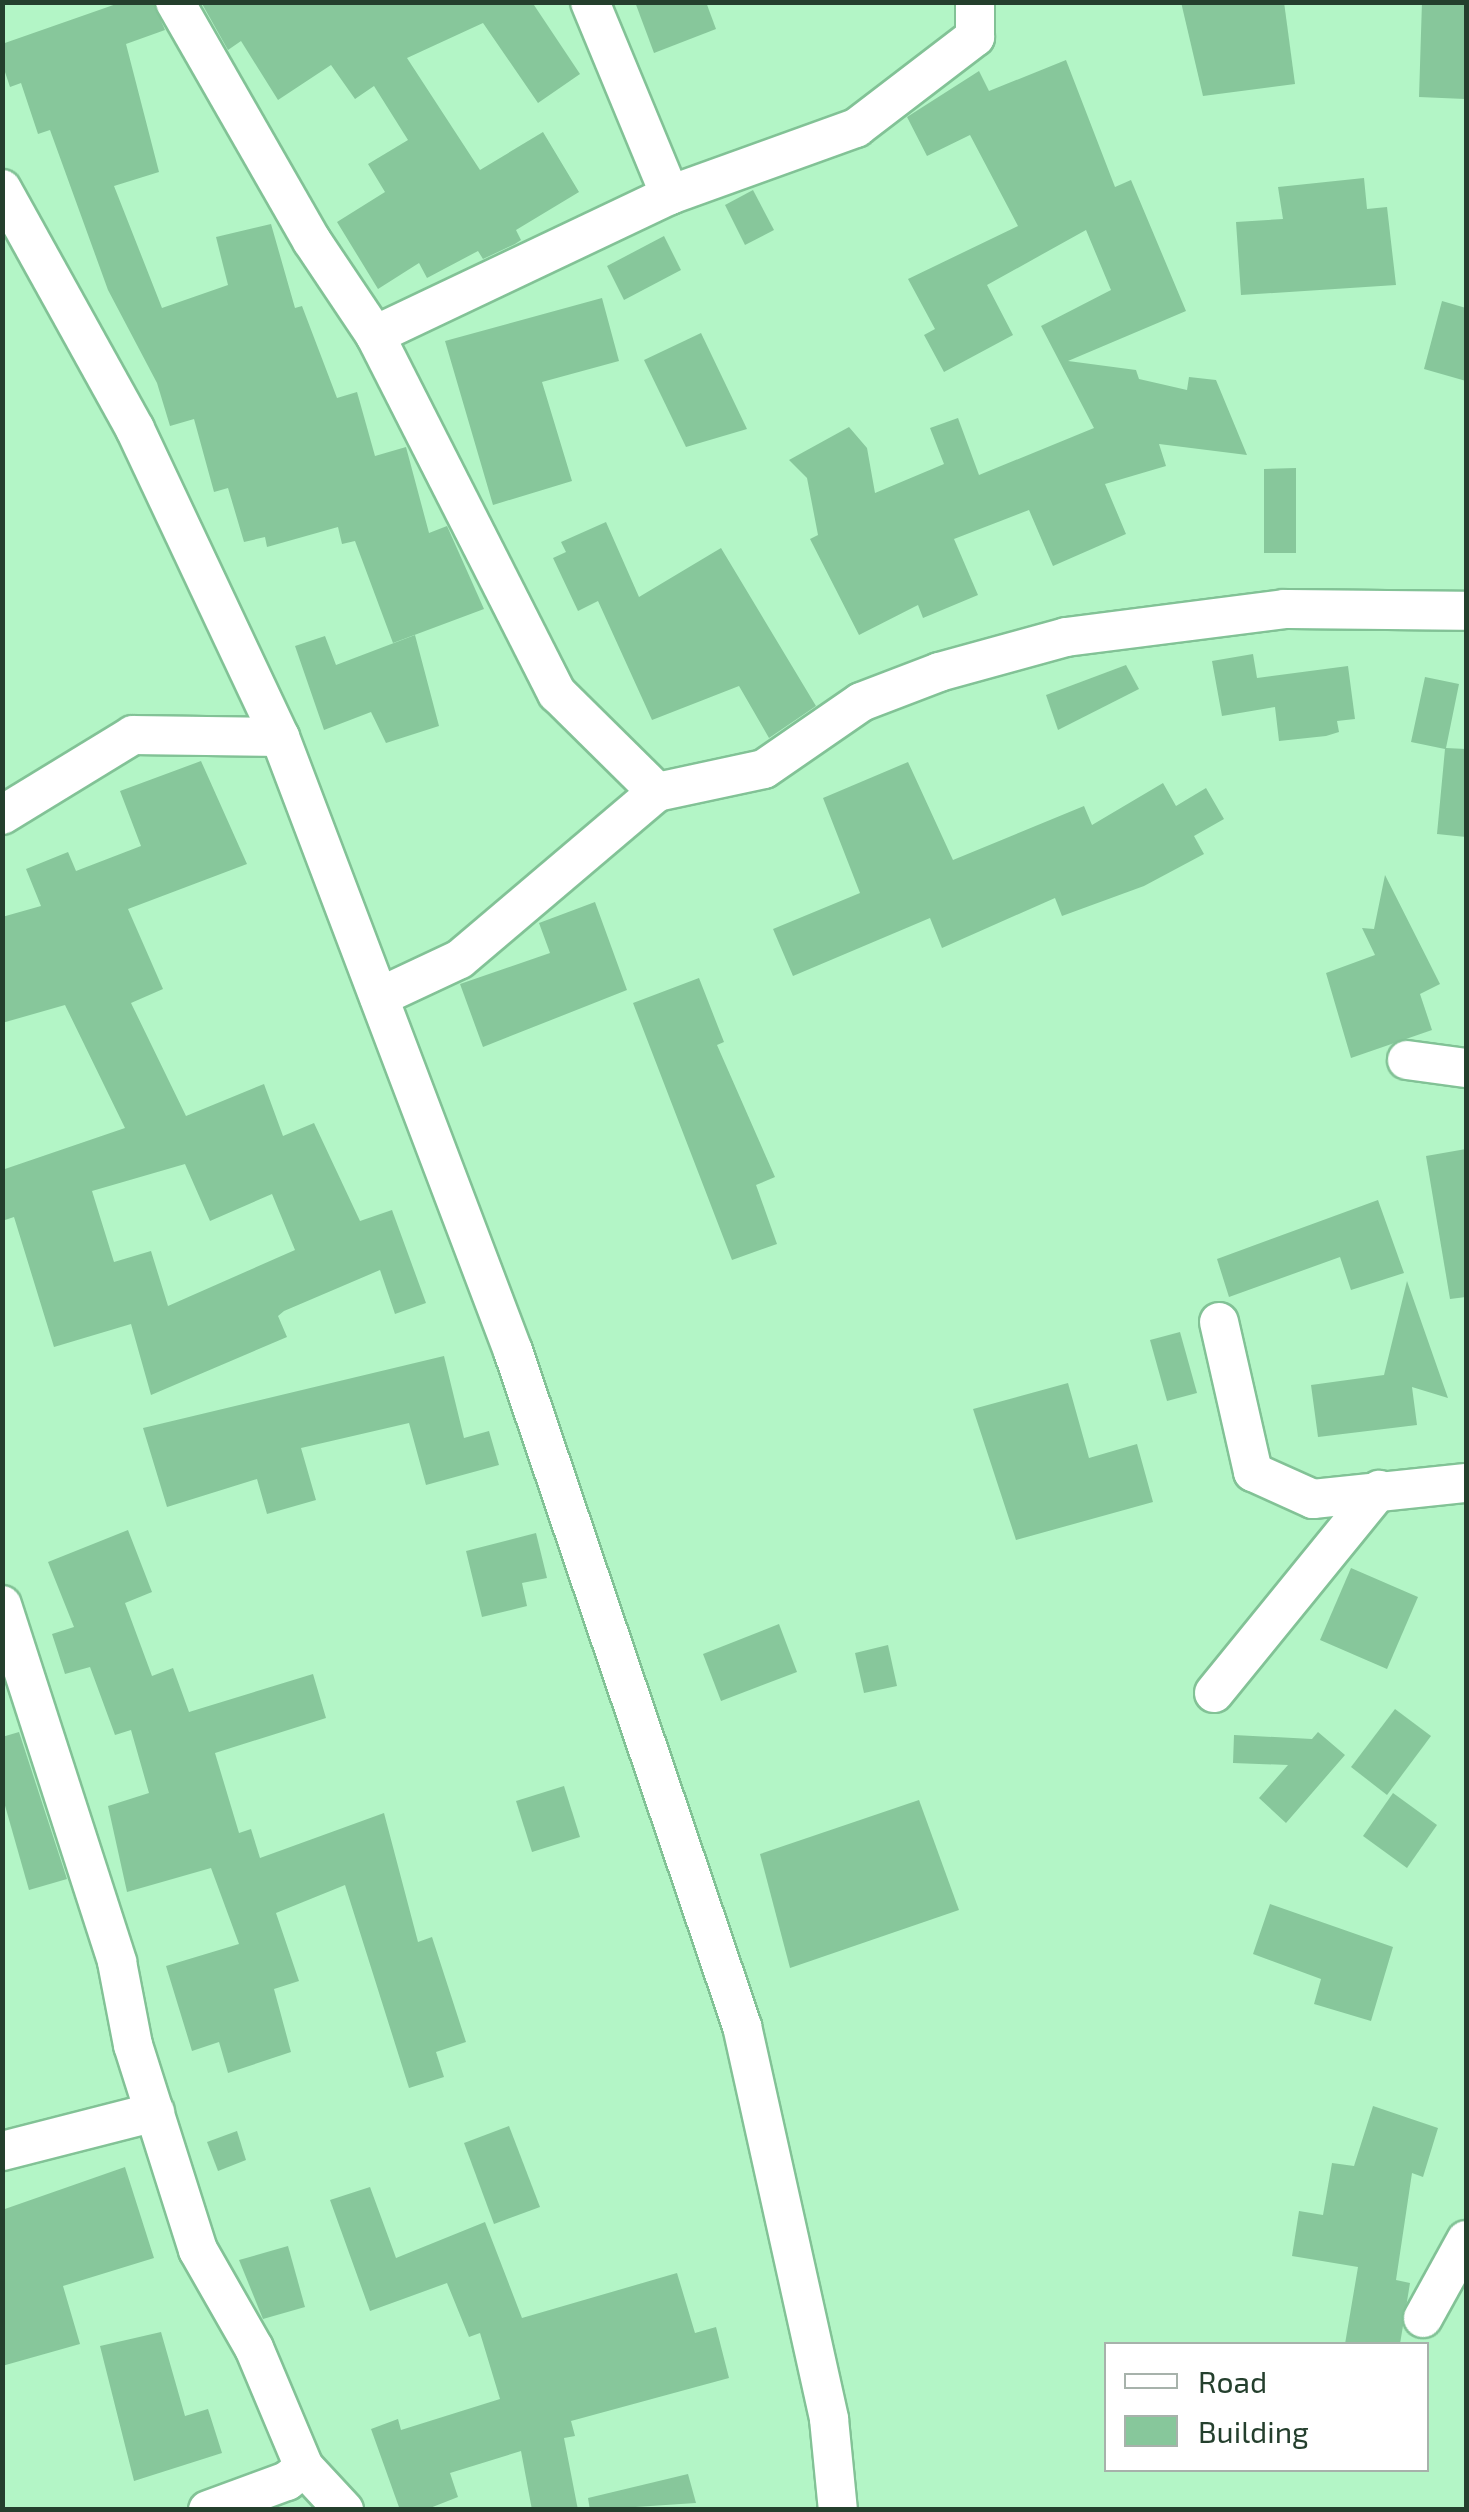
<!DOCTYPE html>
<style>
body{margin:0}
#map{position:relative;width:1469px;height:2512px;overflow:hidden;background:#b3f5c6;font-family:"Exo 2",sans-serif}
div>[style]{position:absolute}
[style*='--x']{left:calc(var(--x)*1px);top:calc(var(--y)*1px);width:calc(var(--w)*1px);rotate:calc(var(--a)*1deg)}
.building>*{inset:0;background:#87c79b}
.roads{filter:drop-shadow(2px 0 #82c296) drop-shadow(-2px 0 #82c296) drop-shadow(0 2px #82c296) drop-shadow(0 -2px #82c296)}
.street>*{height:38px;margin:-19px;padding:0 19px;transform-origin:19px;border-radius:19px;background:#fff}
span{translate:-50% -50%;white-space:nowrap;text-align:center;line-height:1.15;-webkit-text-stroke:9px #fff;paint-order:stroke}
.frame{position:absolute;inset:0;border:5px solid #243f2d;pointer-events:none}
.legend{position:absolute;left:1104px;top:2342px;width:325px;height:130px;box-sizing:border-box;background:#fff;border:2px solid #a7b2ab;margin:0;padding:12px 18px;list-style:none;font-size:30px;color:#243f2d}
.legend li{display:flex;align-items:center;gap:20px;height:50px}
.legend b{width:50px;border:2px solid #a7b2ab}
</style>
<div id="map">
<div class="building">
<div style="clip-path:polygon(122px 2px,153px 2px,165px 30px,126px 44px,159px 172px,114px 186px,162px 308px,228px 285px,216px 237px,271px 224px,295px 308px,302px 306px,337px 398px,357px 392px,375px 456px,406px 447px,429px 533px,447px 526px,484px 609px,393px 643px,355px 541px,342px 544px,338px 527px,267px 547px,265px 537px,244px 542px,228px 488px,214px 492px,194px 419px,170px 426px,157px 383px,108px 290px,50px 130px,38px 134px,21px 83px,10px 87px,2px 63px,2px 44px)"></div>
<div style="clip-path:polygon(201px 2px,532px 2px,580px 74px,538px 103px,483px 23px,407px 58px,480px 170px,543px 132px,579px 192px,516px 230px,521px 240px,515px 244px,483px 259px,478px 251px,427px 278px,419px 263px,378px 289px,337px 222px,385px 192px,368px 164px,408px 140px,374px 86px,355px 99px,331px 65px,278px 100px,241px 41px,228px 50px)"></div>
<div style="clip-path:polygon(635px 2px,706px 2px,716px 29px,654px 53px)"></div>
<div style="clip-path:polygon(1181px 2px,1284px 2px,1295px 84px,1203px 96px)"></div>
<div style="clip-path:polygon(1422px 2px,1466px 2px,1465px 99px,1419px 97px)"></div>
<div style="clip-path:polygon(1066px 60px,1115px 187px,1131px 180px,1186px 311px,1068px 361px,1136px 370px,1139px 379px,1187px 390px,1189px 377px,1216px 380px,1247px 455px,1159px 444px,1166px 466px,1105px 484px,1126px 534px,1053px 566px,1029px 510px,954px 539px,978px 595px,923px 618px,918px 605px,859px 635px,810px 539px,818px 535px,807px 478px,789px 460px,849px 427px,867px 448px,875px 493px,944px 464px,930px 428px,958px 418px,979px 475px,1094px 428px,1041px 326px,1111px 290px,1086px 230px,987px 285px,1013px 335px,944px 372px,924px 335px,935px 329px,908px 279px,1018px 226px,970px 135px,927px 156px,907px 117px,979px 71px,989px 91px)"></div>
<div style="clip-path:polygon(1364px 178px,1367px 209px,1387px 207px,1396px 285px,1241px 295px,1236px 222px,1283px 219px,1278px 187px)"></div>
<div style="clip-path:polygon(753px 190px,774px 230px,745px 245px,725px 205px)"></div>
<div style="clip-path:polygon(664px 236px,681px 270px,624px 300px,607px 266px)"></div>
<div style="clip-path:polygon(602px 298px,619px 361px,542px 382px,572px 481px,493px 505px,445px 341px)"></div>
<div style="clip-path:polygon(1442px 301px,1466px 308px,1466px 381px,1424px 369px)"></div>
<div style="clip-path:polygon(701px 333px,747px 429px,686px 447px,644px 360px)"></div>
<div style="clip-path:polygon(1296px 468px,1296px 553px,1264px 553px,1264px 469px)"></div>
<div style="clip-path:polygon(606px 522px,639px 597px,721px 548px,816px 706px,769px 738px,739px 686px,652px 720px,598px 601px,578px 611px,553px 558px,566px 552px,561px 542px)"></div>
<div style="clip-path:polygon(415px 635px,439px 726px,386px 743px,371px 712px,324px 730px,295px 646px,325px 636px,336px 665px)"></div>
<div style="clip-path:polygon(1253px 654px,1257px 678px,1348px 666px,1355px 719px,1337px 721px,1339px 732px,1326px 736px,1279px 741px,1275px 707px,1222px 716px,1212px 661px)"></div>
<div style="clip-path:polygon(1126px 665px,1139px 689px,1058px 730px,1046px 695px)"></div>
<div style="clip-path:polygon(1425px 677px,1459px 684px,1446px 748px,1466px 749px,1466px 837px,1437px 834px,1445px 749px,1411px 742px)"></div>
<div style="clip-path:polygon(evenodd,201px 761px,247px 864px,128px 909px,163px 989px,131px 1003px,186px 1116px,264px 1084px,283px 1136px,314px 1123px,360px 1221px,392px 1210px,426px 1303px,395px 1314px,380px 1270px,284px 1311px,278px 1316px,287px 1337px,151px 1395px,131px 1324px,54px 1347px,14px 1217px,2px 1221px,2px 1170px,125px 1128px,65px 1005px,2px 1023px,2px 917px,41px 906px,26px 869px,68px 852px,76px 871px,141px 846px,120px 791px,201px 761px,185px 1164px,210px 1221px,272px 1194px,295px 1250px,168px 1306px,151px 1251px,114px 1262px,92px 1191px,185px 1164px)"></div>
<div style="clip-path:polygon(908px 762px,953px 860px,1084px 806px,1092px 825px,1163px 783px,1176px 806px,1206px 788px,1224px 819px,1194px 836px,1204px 854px,1144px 886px,1062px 916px,1055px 898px,942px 948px,930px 918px,793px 976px,773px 929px,860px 893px,823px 798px)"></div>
<div style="clip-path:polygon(1385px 875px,1440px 984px,1420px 994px,1432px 1030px,1351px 1058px,1326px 973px,1375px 955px,1362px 928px,1374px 929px)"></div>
<div style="clip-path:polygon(595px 902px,627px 990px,483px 1047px,460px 984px,550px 953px,539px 923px)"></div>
<div style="clip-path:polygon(699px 978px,724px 1042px,717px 1045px,775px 1177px,756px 1185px,777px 1244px,732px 1260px,633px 1003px)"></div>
<div style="clip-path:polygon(1466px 1149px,1466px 1297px,1450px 1299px,1426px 1156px)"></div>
<div style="clip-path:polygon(1378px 1200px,1404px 1273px,1351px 1290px,1340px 1257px,1229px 1297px,1217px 1259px)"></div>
<div style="clip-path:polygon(1407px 1281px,1448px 1398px,1412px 1387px,1417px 1425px,1318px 1437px,1311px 1385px,1384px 1375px)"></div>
<div style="clip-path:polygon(1180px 1332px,1197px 1393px,1167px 1401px,1150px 1340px)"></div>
<div style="clip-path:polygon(444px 1356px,464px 1438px,489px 1431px,499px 1465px,426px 1485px,409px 1423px,301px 1448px,316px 1500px,267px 1514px,257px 1479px,167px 1507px,143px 1428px)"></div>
<div style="clip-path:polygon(1068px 1383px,1089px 1458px,1137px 1444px,1153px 1502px,1016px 1540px,973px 1409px)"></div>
<div style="clip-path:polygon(128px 1530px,152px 1592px,125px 1603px,152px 1676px,173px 1668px,189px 1712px,313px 1674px,326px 1718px,215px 1753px,239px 1833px,251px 1829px,260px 1858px,384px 1813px,418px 1942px,432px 1937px,466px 2042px,436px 2052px,444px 2077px,409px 2088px,345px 1885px,276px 1913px,299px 1981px,274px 1989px,291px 2052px,228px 2073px,219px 2042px,192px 2051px,166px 1966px,239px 1944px,211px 1868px,127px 1892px,108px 1806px,149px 1793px,131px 1730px,115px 1735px,90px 1667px,65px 1674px,52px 1634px,74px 1627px,48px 1562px)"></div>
<div style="clip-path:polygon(536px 1533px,547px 1578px,522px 1583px,527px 1606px,482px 1617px,466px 1551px)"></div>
<div style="clip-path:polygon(1351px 1568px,1418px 1597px,1387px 1669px,1320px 1640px)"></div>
<div style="clip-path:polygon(779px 1624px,797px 1672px,721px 1701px,703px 1654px)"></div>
<div style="clip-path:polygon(888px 1645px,897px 1686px,864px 1693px,855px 1653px)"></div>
<div style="clip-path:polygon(1395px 1709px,1431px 1736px,1387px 1795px,1351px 1767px)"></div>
<div style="clip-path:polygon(19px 1732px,67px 1879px,29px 1890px,2px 1795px,2px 1737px)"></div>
<div style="clip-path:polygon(1318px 1732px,1345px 1755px,1286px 1823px,1259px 1798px,1288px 1765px,1233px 1763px,1234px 1735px,1312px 1739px)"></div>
<div style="clip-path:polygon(564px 1786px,580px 1837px,532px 1852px,516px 1801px)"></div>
<div style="clip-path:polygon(1393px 1793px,1437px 1825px,1407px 1868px,1363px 1836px)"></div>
<div style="clip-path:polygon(919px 1800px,959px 1910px,790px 1968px,760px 1854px)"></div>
<div style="clip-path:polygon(1270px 1904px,1393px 1947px,1371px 2021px,1314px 2004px,1321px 1979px,1253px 1954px)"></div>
<div style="clip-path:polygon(1373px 2106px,1438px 2128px,1423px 2177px,1412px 2173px,1396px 2280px,1410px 2283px,1400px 2344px,1345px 2344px,1358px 2267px,1292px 2256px,1299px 2211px,1323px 2215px,1332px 2163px,1354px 2166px)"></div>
<div style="clip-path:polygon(509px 2126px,540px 2207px,494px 2224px,464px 2143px)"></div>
<div style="clip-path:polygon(237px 2131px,246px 2160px,218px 2171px,207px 2142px)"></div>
<div style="clip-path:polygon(125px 2167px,154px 2258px,63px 2286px,80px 2344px,2px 2366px,2px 2210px)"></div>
<div style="clip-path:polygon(370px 2187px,396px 2258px,485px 2222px,522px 2318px,677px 2273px,695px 2333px,716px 2327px,729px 2378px,571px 2421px,575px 2436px,564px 2438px,578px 2510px,532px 2510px,521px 2451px,450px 2473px,458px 2497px,425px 2510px,400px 2510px,371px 2429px,398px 2419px,401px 2430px,500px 2399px,480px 2333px,469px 2337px,447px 2283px,370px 2311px,330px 2200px)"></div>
<div style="clip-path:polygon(288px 2246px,305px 2307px,263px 2319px,239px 2260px)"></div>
<div style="clip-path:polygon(161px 2332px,185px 2416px,208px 2409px,222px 2453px,134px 2481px,100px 2346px)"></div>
<div style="clip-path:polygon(688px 2474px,696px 2503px,590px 2510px,588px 2498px)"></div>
</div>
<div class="roads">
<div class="street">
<div style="--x:175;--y:2;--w:275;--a:60.2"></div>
<div style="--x:312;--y:241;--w:113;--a:56.2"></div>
<div style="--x:375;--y:335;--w:402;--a:63.1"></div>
<div style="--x:557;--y:693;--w:141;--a:44.7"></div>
<div style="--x:590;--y:2;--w:209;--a:67.5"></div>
<div style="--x:2;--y:189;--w:274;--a:61"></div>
<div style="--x:135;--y:429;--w:340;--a:64.8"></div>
<div style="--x:280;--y:737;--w:657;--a:69.22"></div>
<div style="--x:513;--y:1351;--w:713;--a:71.26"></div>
<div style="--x:742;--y:2026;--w:403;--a:77.5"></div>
<div style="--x:829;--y:2419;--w:91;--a:84.4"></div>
<div style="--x:375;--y:335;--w:327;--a:-25.4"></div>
<div style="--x:670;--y:195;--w:198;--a:-19.8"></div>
<div style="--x:856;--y:128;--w:150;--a:-37.4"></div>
<div style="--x:975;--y:37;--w:35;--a:-90"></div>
<div style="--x:2;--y:815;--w:153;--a:-31.4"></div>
<div style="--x:133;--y:735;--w:147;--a:0.8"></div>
<div style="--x:379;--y:997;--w:89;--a:-25.1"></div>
<div style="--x:460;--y:959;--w:258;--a:-40.3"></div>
<div style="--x:657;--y:792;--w:109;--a:-12.1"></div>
<div style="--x:764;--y:769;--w:118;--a:-34.6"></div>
<div style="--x:861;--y:702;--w:84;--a:-21"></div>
<div style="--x:939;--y:672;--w:132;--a:-15.4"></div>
<div style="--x:1066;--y:637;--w:220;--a:-7.3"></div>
<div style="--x:1284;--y:609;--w:182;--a:0.6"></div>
<div style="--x:1407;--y:1060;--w:60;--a:7.7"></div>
<div style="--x:1219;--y:1322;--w:154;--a:77.2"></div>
<div style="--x:1253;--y:1472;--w:66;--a:24.2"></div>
<div style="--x:1313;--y:1499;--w:154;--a:-6"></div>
<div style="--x:2;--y:1605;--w:375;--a:72.1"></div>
<div style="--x:117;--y:1962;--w:85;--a:79.1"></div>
<div style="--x:133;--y:2045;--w:215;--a:72.4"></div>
<div style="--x:198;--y:2250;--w:113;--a:60.3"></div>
<div style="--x:254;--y:2348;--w:129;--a:67.2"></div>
<div style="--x:304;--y:2467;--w:59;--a:47.1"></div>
<div style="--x:1214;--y:1693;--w:262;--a:-50.9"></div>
<div style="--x:2;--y:2151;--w:158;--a:-14.3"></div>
<div style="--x:1423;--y:2318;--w:89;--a:-61.1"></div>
<div style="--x:208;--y:2510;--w:84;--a:-20.2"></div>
<div style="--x:287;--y:2481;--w:22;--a:-39"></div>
</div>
</div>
<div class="frame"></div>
<ul class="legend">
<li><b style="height:12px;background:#fff"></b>Road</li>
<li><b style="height:28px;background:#87c79b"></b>Building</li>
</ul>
</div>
